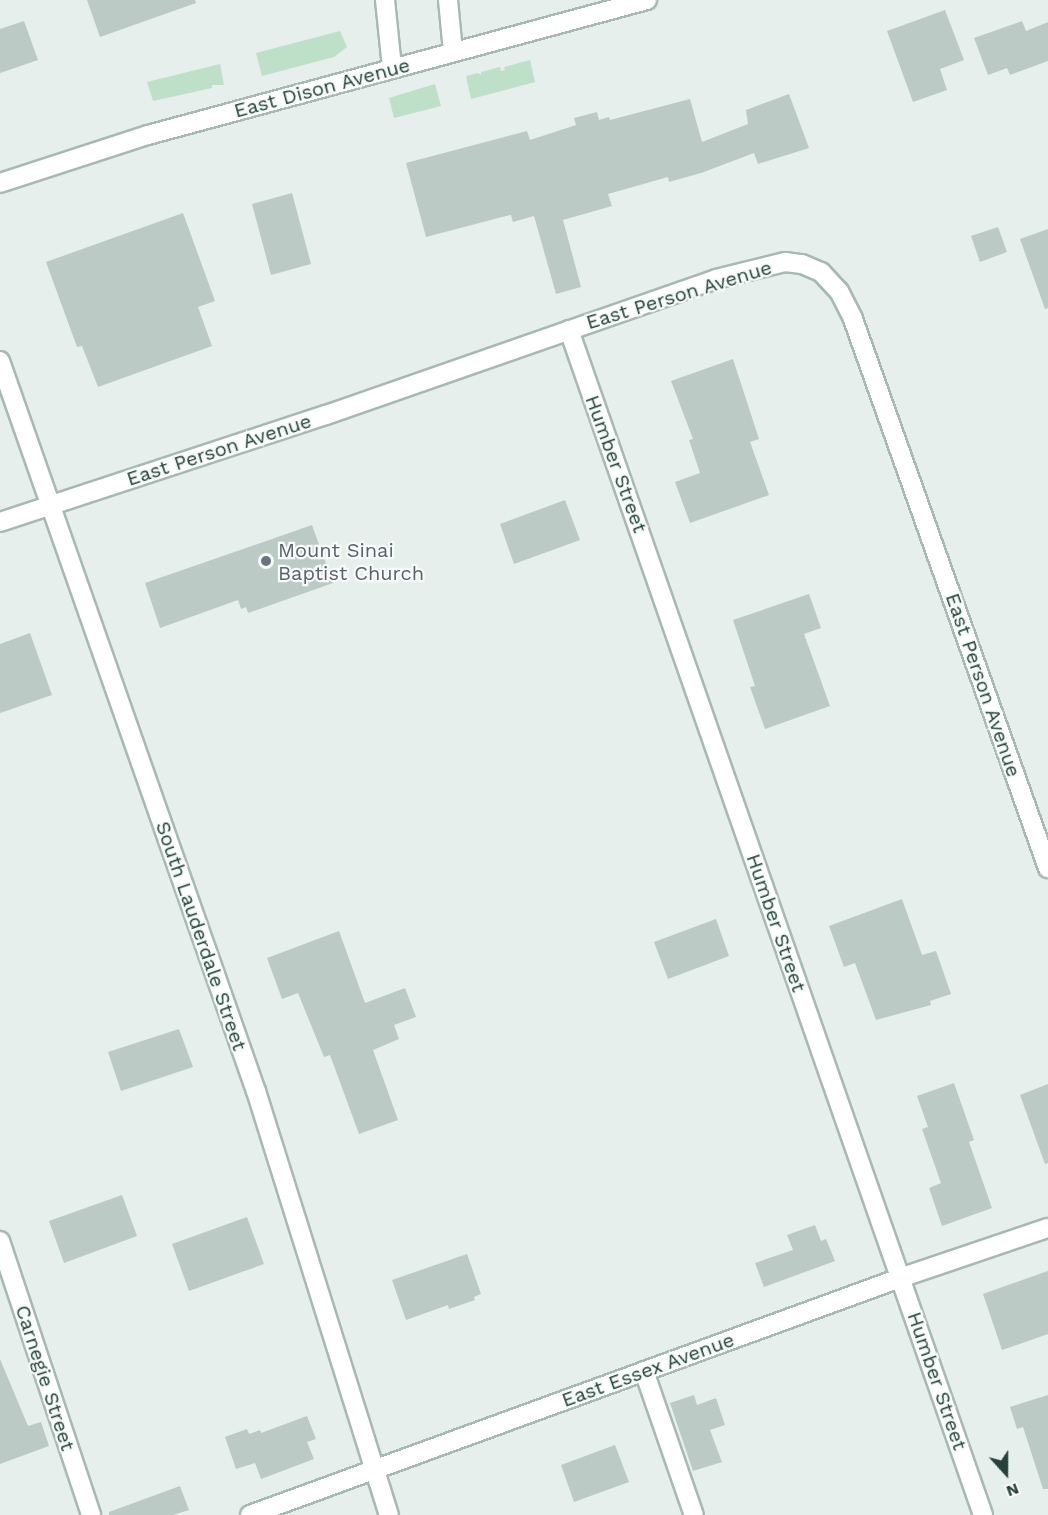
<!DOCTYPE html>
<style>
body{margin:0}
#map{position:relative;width:1048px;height:1515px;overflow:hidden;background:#e6efeb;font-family:"Work Sans",sans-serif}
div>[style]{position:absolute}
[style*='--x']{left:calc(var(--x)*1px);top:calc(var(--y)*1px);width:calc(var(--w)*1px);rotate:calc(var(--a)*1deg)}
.green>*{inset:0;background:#bfe0c8}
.building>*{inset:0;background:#bbcac4}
.roads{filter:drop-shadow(2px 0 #a8b8b2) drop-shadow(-2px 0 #a8b8b2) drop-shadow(0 2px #a8b8b2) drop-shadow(0 -2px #a8b8b2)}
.lane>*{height:18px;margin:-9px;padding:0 9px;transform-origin:9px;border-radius:9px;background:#fff}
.street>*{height:18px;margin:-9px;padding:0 9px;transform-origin:9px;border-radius:9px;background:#fff}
.secondary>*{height:18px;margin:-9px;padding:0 9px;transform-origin:9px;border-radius:9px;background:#fff}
.dots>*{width:16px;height:16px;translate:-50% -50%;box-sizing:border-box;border:3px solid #f7fbf9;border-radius:50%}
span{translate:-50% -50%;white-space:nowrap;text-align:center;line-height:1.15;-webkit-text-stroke:4.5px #f7fbf9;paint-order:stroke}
.street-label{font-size:20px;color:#24423a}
.worship-label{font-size:20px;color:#5b616d}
.left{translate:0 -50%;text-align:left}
.north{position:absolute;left:976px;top:1443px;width:60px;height:60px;-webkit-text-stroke:4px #f7fbf9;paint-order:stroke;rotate:159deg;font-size:16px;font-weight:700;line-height:24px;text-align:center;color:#24423a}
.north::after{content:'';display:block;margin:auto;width:21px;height:27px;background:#24423a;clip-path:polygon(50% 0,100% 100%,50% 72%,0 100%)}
</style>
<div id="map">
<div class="green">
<div style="clip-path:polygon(340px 31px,347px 47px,334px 57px,262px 76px,256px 53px)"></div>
<div style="clip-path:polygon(530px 60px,535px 82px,471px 99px,466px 76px,478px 73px,481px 75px,481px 72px,500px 67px,501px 71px,505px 70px,504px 67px)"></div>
<div style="clip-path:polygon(220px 64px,224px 85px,212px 85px,212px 88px,153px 101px,147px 82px)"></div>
<div style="clip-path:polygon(435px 84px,441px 106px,394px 118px,389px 98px)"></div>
</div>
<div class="building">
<div style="clip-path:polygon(87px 0,195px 0,196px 3px,100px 37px)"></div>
<div style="clip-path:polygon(945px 10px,964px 60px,940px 69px,947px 90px,913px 102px,887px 31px)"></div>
<div style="clip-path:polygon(24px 21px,38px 60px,0 73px,0 29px)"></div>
<div style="clip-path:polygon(1022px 21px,1026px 31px,1048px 22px,1048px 61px,1010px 75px,1007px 68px,988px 75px,974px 38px)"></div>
<div style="clip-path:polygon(789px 94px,809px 148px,758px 164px,754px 153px,701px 173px,669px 182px,668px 177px,608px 194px,612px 206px,563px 220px,581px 287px,556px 294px,534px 216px,513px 222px,511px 215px,506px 216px,426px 237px,406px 163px,527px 131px,530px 140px,576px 125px,574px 118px,597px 112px,599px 120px,609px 117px,610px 120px,690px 99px,702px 142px,748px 124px,746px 110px)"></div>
<div style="clip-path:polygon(292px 193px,311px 264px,271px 275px,252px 204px)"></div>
<div style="clip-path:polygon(183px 213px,215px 301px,198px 307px,212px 346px,98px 387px,82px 346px,77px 347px,46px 262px)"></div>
<div style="clip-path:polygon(998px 227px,1007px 252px,980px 262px,971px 236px)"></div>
<div style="clip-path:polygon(1048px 229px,1048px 308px,1045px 309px,1020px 239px)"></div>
<div style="clip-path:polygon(733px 359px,759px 439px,750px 442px,769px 495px,690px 523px,675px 482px,700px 473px,689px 440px,693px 439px,671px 381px)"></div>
<div style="clip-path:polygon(565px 500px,580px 540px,514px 564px,500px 524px)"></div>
<div style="clip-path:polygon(312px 525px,333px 583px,248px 613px,246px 607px,241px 609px,238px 600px,160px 628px,145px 583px)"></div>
<div style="clip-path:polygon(809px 594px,821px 628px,804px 634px,830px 706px,765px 729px,750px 687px,755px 686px,733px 620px)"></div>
<div style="clip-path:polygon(30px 633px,52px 695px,0 713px,0 644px)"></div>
<div style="clip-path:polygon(902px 899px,922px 955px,936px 951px,951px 994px,930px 1001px,931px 1005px,876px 1020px,855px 963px,844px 967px,829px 926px)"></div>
<div style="clip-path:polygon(716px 919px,729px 956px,668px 979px,654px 942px)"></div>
<div style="clip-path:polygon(339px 931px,365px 1003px,405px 988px,416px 1017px,394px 1025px,399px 1039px,373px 1050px,398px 1120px,359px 1134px,330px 1055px,324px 1057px,298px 993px,282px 999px,267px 958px)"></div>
<div style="clip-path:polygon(179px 1029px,193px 1067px,121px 1091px,108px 1052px)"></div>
<div style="clip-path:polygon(954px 1083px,974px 1140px,969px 1142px,992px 1208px,942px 1226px,929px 1188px,941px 1183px,922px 1129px,928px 1127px,917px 1096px)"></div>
<div style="clip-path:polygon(1048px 1084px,1048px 1163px,1045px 1164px,1020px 1095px)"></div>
<div style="clip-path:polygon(122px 1195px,137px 1236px,64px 1263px,49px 1221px)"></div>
<div style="clip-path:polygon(247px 1217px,264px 1264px,189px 1291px,172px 1244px)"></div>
<div style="clip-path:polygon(815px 1225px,821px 1241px,826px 1239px,835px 1261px,764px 1287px,755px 1263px,793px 1250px,787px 1235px)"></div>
<div style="clip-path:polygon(467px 1254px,481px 1294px,474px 1297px,475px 1300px,449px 1309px,448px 1305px,406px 1320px,392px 1280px)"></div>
<div style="clip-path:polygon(1048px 1271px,1048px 1334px,1002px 1350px,983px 1294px)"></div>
<div style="clip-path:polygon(0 1359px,28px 1426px,41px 1422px,49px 1446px,0 1464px)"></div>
<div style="clip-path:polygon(694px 1395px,697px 1405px,716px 1398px,725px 1425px,710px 1430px,722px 1462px,693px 1471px,670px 1403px)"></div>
<div style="clip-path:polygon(1048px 1395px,1048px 1489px,1043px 1489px,1023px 1427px,1017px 1429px,1010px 1407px)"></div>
<div style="clip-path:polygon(307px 1416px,316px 1439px,307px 1442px,314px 1459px,261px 1479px,255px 1463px,236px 1469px,225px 1437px,247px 1429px,249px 1434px,260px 1430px,261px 1433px)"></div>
<div style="clip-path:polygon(615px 1445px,629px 1482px,574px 1502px,561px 1465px)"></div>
<div style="clip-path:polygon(180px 1486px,189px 1510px,173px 1515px,109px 1515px,109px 1512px)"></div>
</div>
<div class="roads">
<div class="lane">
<div style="--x:644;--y:1371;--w:152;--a:70.9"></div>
</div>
<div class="street">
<div style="--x:385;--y:0;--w:68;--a:84.1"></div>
<div style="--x:448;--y:0;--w:52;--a:84.5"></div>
<div style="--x:0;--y:183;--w:156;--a:-18"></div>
<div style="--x:148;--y:135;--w:517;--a:-15.14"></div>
<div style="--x:569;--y:330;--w:1255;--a:70.74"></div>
<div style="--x:0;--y:522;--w:343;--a:-18.2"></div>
<div style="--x:326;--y:415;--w:413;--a:-19.2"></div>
<div style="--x:716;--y:279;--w:71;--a:-13.8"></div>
<div style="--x:785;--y:262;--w:17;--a:7"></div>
<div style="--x:802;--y:264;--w:21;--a:23"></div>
<div style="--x:821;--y:272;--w:26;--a:47"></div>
<div style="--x:839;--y:291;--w:31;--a:63"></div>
<div style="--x:853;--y:319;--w:583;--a:70.45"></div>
<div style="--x:0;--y:1241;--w:289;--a:71.6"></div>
<div style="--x:250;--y:1515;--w:692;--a:-20.03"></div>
<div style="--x:900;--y:1278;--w:156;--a:-18.7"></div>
</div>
<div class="secondary">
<div style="--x:0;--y:361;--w:774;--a:70.68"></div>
<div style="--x:256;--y:1091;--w:444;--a:72.6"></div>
</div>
</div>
<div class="dots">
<div style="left:266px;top:561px;background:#6b7280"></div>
</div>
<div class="street-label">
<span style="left:322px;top:88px;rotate:-15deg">East Dison Avenue</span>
<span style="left:679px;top:295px;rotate:-17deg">East Person Avenue</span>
<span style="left:219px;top:450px;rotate:-18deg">East Person Avenue</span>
<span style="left:616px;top:464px;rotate:70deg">Humber Street</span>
<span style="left:983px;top:685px;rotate:71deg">East Person Avenue</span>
<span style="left:776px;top:923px;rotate:71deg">Humber Street</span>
<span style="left:201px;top:936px;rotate:71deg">South Lauderdale Street</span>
<span style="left:648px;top:1370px;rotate:-20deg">East Essex Avenue</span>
<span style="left:45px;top:1378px;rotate:72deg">Carnegie Street</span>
<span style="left:937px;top:1381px;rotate:71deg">Humber Street</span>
</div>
<div class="worship-label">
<span class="left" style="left:278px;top:562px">Mount Sinai<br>Baptist Church</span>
</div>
<div class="north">N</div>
</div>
